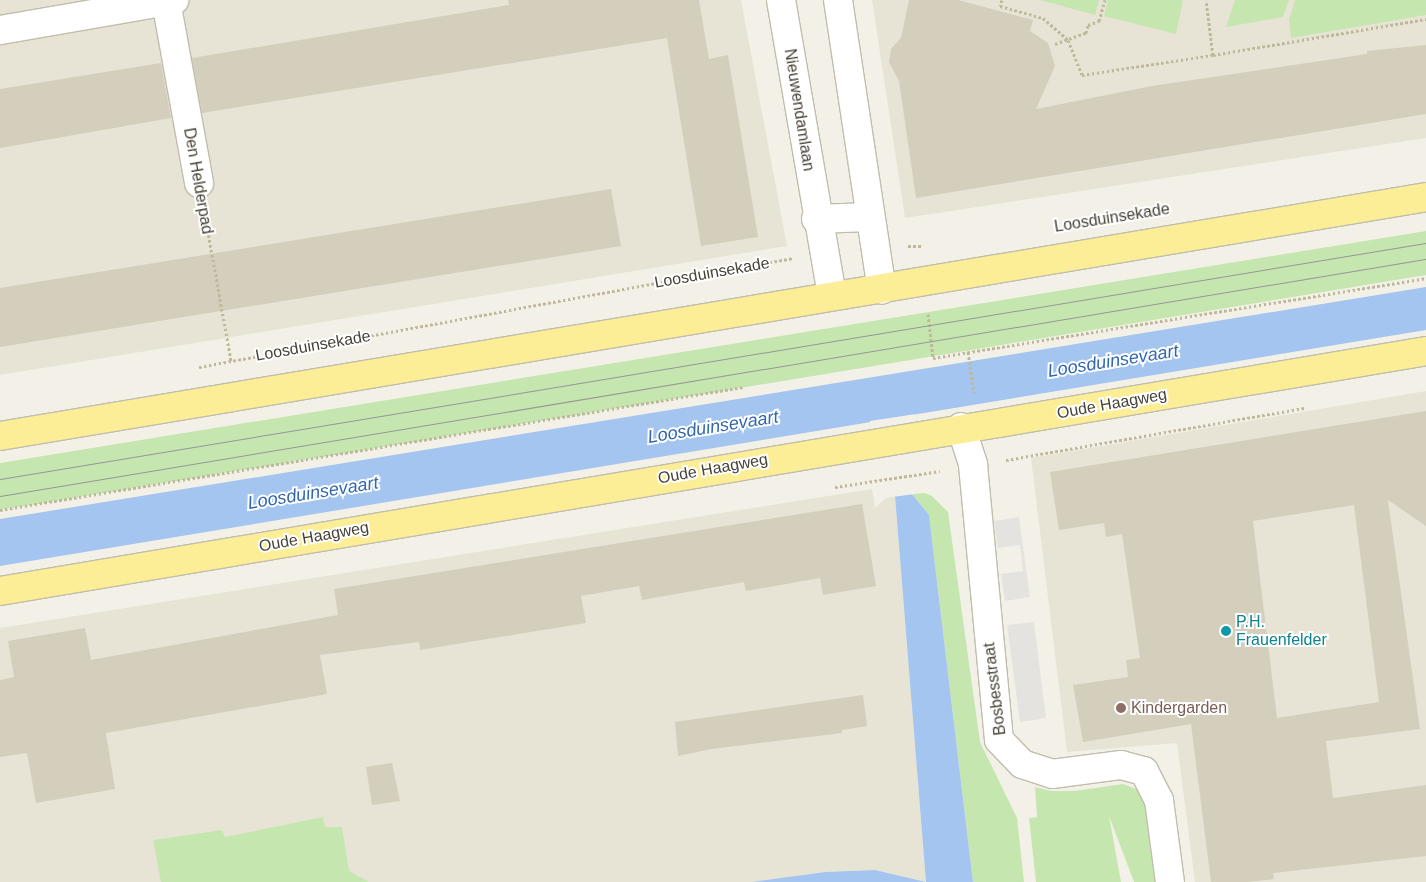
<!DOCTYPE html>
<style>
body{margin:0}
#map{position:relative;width:1426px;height:882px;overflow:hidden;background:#f3f1e7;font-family:Arial,sans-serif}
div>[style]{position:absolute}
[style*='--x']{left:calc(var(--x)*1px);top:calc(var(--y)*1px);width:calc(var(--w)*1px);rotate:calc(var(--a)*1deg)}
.residential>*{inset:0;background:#e7e4d5}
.green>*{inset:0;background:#c6e6b0}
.parking>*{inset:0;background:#e4e3df}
.water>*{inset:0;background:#a4c5ef}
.pier>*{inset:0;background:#f3f1e7}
.building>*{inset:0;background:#d4cebc}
.path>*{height:3px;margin-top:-1.5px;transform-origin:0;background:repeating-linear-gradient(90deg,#c0b89b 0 2.5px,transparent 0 5px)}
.roads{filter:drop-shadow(1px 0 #c1bdac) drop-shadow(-1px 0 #c1bdac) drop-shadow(0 1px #c1bdac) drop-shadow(0 -1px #c1bdac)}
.minor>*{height:28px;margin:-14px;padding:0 14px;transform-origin:14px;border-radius:14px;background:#fff}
.major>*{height:28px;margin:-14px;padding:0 14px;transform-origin:14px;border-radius:14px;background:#fcee97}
.tram>*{height:1px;margin:-0.5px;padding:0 0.5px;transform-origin:0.5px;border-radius:0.5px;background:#969696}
.dots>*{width:14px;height:14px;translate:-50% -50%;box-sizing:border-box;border:2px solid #fff;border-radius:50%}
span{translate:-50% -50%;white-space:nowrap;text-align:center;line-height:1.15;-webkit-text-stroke:4px #fff;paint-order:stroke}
.street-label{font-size:16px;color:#464236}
.culture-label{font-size:16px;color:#0d838f}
.left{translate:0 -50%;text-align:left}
.education-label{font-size:16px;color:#785e54}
.water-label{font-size:18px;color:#3167af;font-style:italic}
</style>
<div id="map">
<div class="residential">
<div style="clip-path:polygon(0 0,741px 0,787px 246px,0 375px)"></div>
<div style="clip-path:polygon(872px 0,1426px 0,1426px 138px,905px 218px)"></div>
<div style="clip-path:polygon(1426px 391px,1426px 882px,1195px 882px,1177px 743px,1067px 752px,1031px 458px)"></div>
<div style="clip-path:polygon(872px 489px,875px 508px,886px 498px,895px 496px,926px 882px,875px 870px,825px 872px,751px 882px,0 882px,0 628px)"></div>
</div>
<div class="green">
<div style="clip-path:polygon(1040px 0,1099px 0,1095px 15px)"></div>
<div style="clip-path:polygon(1108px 0,1183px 0,1176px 34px,1104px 16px)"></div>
<div style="clip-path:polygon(1235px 0,1289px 0,1283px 17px,1226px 27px)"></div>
<div style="clip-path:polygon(1295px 0,1426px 0,1426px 15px,1291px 38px,1289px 20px)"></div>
<div style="clip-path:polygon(1426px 231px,1426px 275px,0 510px,0 463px)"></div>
<div style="clip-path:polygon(925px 493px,932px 496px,948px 512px,980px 742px,1017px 818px,1024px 882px,973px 882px,929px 515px,912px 494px)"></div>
<div style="clip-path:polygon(1123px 784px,1136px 789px,1146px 800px,1157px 882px,1134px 882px,1109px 816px,1121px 882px,1036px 882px,1029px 818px,1037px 817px,1035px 787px,1051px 791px,1074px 791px)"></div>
<div style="clip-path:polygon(323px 817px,325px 827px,342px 827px,349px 871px,369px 882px,161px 882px,153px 840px,222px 830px,225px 837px)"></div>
</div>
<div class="parking">
<div style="clip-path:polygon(1019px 517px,1030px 597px,1005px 601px,1001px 574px,1023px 571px,1020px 545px,998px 548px,994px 521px)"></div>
<div style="clip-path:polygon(1034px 622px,1046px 718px,1020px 722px,1007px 625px)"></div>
</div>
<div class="water">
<div style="clip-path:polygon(1426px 287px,1426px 330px,900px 417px,912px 494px,929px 515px,973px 882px,751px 882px,825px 872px,875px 870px,926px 882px,895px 496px,883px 420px,0 566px,0 519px)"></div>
</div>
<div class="pier">
<div style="clip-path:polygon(916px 414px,903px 419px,915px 494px,892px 497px,881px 423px,870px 424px,870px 421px)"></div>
</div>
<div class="building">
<div style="clip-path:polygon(508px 0,699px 0,709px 59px,728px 55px,758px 237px,701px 246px,667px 38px,202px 113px,192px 58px,509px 5px)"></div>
<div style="clip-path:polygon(909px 0,958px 0,1033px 20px,1030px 31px,1048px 43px,1055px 66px,1036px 109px,1152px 86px,1367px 54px,1367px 51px,1426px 45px,1426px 114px,916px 198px,899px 81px,889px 62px,891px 49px,901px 38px)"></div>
<div style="clip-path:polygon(161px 63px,171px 118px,0 148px,0 89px)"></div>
<div style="clip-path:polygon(611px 189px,621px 246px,0 347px,0 288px)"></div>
<div style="clip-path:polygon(evenodd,1426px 411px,1426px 526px,1388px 500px,1420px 729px,1326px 741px,1333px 798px,1426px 785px,1426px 856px,1273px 873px,1274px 879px,1248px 882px,1211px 882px,1191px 724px,1083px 742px,1073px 685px,1128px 677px,1126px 660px,1140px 658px,1122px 534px,1106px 537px,1104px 523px,1059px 530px,1050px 472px,1426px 411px,1354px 505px,1379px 702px,1277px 718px,1253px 521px,1354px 505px)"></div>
<div style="clip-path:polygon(862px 504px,876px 586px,823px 595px,820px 578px,746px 591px,744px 582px,642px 600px,639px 586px,581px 596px,586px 623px,420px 650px,419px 642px,320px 655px,327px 694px,106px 733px,115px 789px,36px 803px,27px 753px,0 757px,0 680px,14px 677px,8px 641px,85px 628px,91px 660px,338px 615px,334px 589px)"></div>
<div style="clip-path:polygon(863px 695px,867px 726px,842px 730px,842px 733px,711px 749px,678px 756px,675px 722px)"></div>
<div style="clip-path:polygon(392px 763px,400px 801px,372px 805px,366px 767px)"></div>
</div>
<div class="path">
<div style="--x:1002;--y:0;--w:6;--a:108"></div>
<div style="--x:1000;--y:6;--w:45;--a:15.6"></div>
<div style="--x:1043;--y:18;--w:33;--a:41"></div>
<div style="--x:1068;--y:40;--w:38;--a:68"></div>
<div style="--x:1082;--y:75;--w:133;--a:-8.7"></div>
<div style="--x:1213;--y:55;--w:55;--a:-97.3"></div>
<div style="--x:1055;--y:44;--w:33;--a:-20"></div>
<div style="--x:1086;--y:33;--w:8;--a:-76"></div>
<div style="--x:1088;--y:25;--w:12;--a:-20"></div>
<div style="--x:1099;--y:21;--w:22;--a:-74"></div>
<div style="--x:1213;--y:55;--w:216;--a:-9.6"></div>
<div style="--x:205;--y:215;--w:148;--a:79.9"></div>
<div style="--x:908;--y:246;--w:14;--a:0"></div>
<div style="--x:928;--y:314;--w:44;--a:83.5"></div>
<div style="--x:933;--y:358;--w:499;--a:-9.2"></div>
<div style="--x:968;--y:352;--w:41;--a:81.7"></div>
<div style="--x:199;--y:367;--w:604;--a:-10.4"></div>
<div style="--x:1006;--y:460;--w:303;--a:-9.9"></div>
<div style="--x:835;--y:487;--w:106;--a:-8.7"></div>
<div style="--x:0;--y:510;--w:753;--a:-9.4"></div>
</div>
<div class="roads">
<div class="minor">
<div style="--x:781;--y:0;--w:300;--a:80.2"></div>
<div style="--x:838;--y:0;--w:293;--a:81.4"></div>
<div style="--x:166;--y:1;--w:185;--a:79.7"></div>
<div style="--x:0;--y:30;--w:177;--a:-9.8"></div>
<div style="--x:816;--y:219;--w:54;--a:-2.1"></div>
<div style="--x:961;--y:427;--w:40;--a:72"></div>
<div style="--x:973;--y:465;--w:276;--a:84.6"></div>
<div style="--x:999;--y:740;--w:33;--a:46"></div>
<div style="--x:1022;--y:764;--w:32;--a:18"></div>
<div style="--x:1052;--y:774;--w:70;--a:-7.4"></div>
<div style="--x:1121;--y:765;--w:24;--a:15"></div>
<div style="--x:1144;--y:771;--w:33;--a:63"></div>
<div style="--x:1159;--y:800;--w:83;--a:82.4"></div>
</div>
<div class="major">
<div style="--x:0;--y:436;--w:1446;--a:-9.51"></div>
<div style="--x:0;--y:591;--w:1446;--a:-9.55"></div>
</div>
</div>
<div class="tram">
<div style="--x:0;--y:479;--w:1445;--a:-9.4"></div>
<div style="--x:0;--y:496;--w:1446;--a:-9.44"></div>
</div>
<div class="dots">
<div style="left:1226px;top:631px;background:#0f9aa8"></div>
<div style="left:1121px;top:708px;background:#8d6e63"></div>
</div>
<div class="street-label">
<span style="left:799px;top:110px;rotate:81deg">Nieuwendamlaan</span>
<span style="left:198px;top:181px;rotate:80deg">Den Helderpad</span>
<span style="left:1112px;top:218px;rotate:-9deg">Loosduinsekade</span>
<span style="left:712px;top:273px;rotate:-10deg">Loosduinsekade</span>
<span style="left:313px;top:346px;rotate:-10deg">Loosduinsekade</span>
<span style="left:1112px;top:404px;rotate:-10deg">Oude Haagweg</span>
<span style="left:713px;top:469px;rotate:-10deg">Oude Haagweg</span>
<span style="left:314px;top:537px;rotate:-10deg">Oude Haagweg</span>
<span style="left:995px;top:689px;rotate:-97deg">Bosbesstraat</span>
</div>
<div class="culture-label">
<span class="left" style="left:1236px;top:631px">P.H.<br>Frauenfelder</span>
</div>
<div class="education-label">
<span class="left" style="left:1131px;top:708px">Kindergarden</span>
</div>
<div class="water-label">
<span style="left:1113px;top:361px;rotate:-9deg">Loosduinsevaart</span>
<span style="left:713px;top:427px;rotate:-9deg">Loosduinsevaart</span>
<span style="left:313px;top:493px;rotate:-9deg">Loosduinsevaart</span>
</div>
</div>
